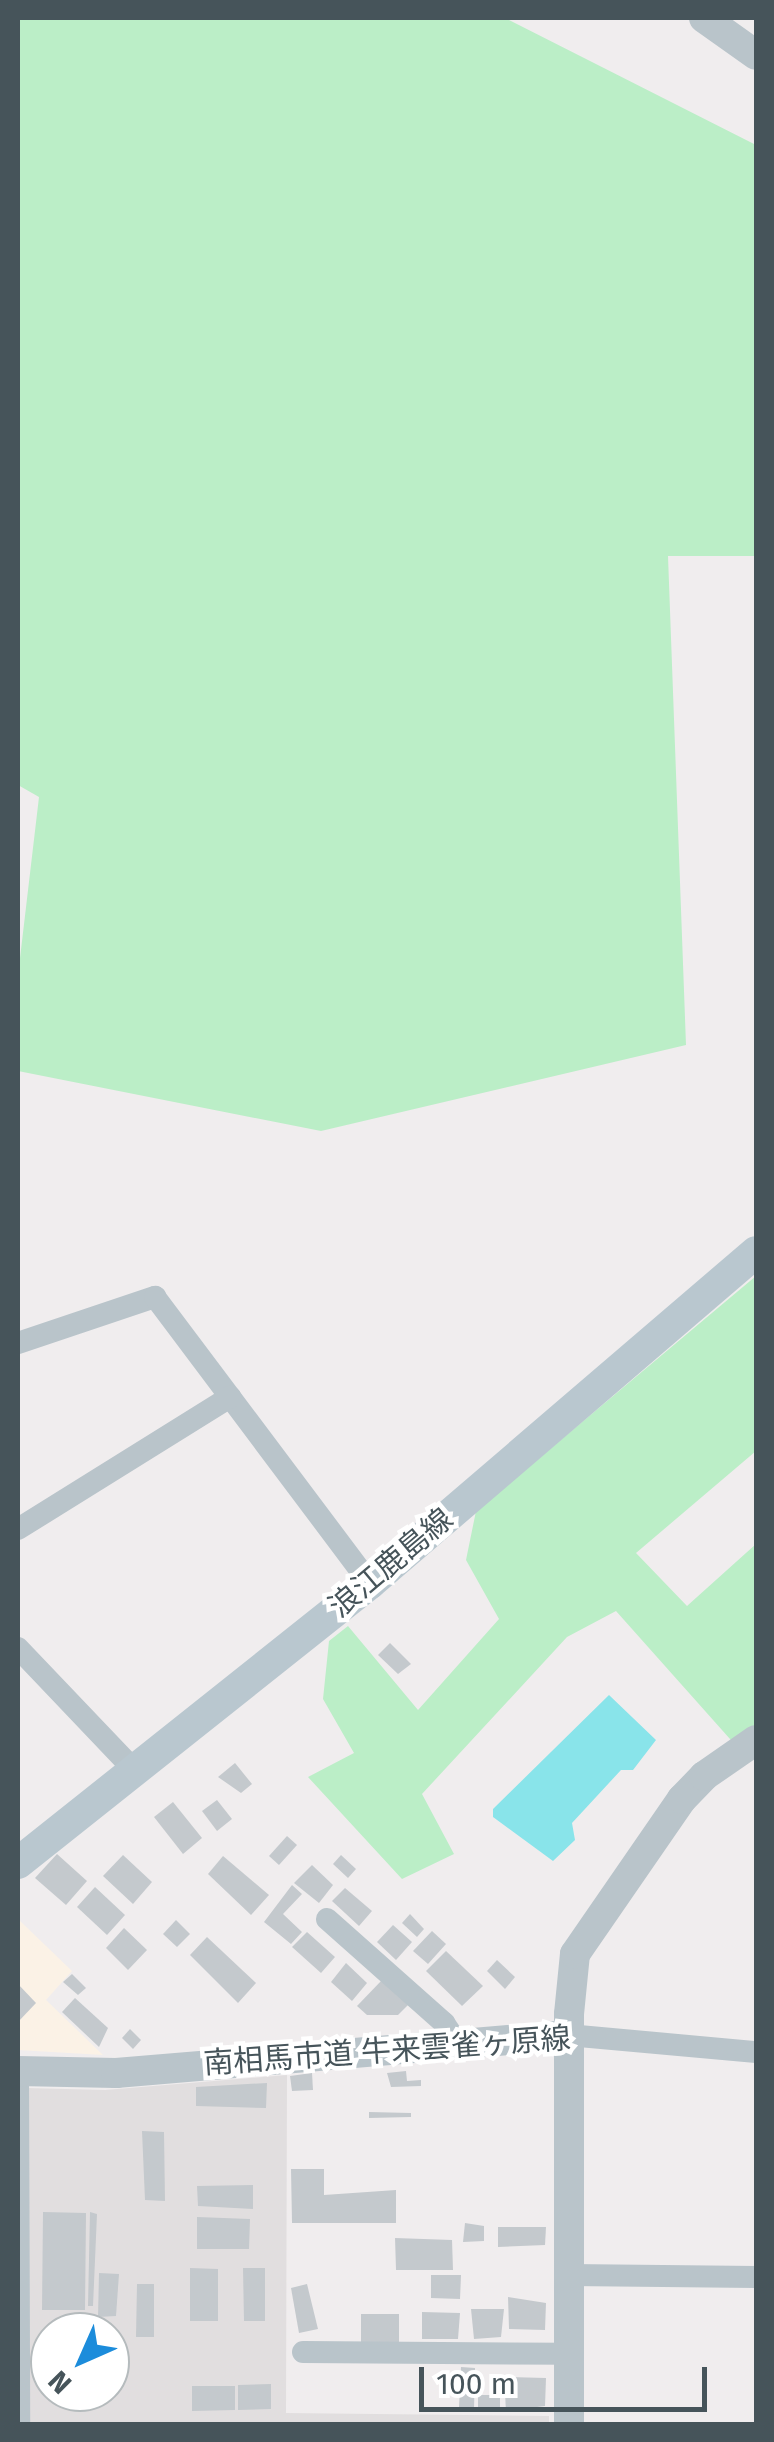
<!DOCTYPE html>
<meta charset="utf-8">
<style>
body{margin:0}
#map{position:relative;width:774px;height:2442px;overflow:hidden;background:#f0edee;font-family:"Fira Sans","Noto Sans JP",sans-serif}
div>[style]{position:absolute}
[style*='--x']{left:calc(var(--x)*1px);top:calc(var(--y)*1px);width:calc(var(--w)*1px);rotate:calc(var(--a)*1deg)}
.commercial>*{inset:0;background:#fbf2e6}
.education>*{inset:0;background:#e1dedf}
.green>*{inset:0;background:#bbeec7}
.water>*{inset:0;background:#89e4ea}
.building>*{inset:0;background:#c4c9cd}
.minor>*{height:22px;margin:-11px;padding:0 11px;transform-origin:11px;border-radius:11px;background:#b9c4ca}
.tertiary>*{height:30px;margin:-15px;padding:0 15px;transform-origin:15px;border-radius:15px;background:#b9c4ca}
.secondary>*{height:32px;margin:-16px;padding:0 16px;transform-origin:16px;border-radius:16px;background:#b9c7cf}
span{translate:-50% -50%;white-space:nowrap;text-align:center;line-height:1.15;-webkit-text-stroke:9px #fff;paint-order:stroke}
.street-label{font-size:30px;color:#46545a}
.frame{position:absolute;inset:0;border:20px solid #46545a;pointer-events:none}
.north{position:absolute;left:30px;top:2312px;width:100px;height:100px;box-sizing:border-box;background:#fff;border:2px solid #b5bbbd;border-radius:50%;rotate:225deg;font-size:28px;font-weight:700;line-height:40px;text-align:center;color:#46545a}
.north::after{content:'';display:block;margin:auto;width:35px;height:45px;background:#1c8cdb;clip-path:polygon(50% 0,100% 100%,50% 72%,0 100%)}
.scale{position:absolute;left:419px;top:2367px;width:288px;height:45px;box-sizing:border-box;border:5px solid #46545a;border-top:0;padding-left:12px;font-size:30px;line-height:35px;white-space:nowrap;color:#46545a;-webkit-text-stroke:8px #fff;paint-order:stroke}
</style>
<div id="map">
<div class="commercial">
<div style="clip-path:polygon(18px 1919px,72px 1971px,46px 2000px,103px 2055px,18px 2050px)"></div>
</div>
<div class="education">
<div style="clip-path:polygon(evenodd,287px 2075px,286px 2413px,549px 2416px,549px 2424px,26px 2424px,26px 2088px,105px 2090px,287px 2075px,50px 2332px,110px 2332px,110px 2392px,50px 2392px,50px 2332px)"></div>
</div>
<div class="green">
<div style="clip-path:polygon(18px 18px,505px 18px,756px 145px,756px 556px,668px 556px,686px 1045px,321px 1131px,18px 1071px,18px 975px,39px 797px,18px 785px)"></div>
<div style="clip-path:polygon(756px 1276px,756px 1451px,636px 1553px,687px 1606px,756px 1544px,756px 1754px,750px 1757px,730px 1739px,616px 1611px,567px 1637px,422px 1794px,454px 1854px,402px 1879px,308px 1777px,354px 1753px,323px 1699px,329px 1641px,348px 1626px,418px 1710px,499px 1619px,466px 1560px,476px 1511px)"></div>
</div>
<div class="water">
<div style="clip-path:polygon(609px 1695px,656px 1740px,633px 1770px,621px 1770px,572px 1823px,575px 1840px,553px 1861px,493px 1817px,493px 1809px)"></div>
</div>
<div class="building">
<div style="clip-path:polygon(390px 1643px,411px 1664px,398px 1674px,378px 1655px)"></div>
<div style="clip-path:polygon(235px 1763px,252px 1784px,241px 1793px,218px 1777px)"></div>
<div style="clip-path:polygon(217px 1800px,232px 1819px,217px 1831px,202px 1811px)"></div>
<div style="clip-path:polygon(173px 1802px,202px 1838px,183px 1854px,154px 1817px)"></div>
<div style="clip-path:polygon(287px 1836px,297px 1845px,279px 1865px,269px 1856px)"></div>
<div style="clip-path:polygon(57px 1854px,87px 1881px,66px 1905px,35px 1878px)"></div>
<div style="clip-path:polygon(123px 1855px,152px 1882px,133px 1904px,103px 1876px)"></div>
<div style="clip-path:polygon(341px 1855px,356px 1869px,348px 1878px,333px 1864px)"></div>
<div style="clip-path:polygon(223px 1856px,269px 1895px,251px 1915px,208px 1874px)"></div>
<div style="clip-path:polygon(312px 1865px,333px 1885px,319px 1903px,294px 1883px)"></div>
<div style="clip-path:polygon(292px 1885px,302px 1894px,283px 1914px,302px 1932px,291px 1944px,264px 1922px)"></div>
<div style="clip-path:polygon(95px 1887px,125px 1915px,107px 1935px,77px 1907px)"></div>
<div style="clip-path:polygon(345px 1888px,372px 1911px,359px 1926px,332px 1901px)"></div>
<div style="clip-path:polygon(410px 1914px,424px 1929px,417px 1937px,402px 1923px)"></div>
<div style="clip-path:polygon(176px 1920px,190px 1934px,177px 1947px,163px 1934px)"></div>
<div style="clip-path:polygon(393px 1925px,412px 1942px,396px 1960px,377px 1942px)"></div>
<div style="clip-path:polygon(124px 1928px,147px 1950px,128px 1970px,106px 1948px)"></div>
<div style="clip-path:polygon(432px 1931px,446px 1944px,428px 1964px,413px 1951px)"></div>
<div style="clip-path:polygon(307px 1932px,335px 1957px,321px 1973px,292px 1947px)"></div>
<div style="clip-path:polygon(207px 1937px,256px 1983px,238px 2003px,190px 1955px)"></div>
<div style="clip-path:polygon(446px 1951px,483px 1986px,462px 2006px,426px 1971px)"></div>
<div style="clip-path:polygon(497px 1960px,515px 1977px,505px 1989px,487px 1971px)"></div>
<div style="clip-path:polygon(346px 1963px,367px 1983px,352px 2001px,331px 1982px)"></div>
<div style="clip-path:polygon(72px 1974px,86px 1988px,78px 1995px,63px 1982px)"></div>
<div style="clip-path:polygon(382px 1980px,409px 2004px,398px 2015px,367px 2015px,357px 2006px)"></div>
<div style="clip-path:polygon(18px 1984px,36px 2003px,18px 2022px)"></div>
<div style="clip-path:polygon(75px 1998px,108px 2028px,99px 2047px,62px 2012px)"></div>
<div style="clip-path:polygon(130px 2029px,141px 2040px,133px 2049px,122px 2038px)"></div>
<div style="clip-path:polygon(406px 2071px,407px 2081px,421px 2080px,421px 2086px,391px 2087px,387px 2073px)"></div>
<div style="clip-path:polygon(312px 2073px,313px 2090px,292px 2091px,290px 2076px)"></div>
<div style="clip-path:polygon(267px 2083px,266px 2108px,196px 2106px,196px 2087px)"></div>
<div style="clip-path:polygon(369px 2112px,411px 2113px,411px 2117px,369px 2118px)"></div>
<div style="clip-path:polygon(142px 2131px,164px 2132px,165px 2201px,145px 2200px)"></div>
<div style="clip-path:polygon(291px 2169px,324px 2169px,324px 2195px,396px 2190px,396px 2223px,292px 2223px)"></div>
<div style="clip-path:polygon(253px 2185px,253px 2209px,198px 2206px,197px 2186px)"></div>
<div style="clip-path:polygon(43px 2212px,86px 2213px,85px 2310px,42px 2310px)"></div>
<div style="clip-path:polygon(90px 2212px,97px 2214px,93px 2306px,88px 2306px)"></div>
<div style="clip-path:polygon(197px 2217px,250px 2219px,249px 2249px,197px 2249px)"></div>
<div style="clip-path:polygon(465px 2223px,484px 2226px,484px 2241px,463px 2242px)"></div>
<div style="clip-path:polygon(498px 2227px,546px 2227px,545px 2245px,498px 2247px)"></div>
<div style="clip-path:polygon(395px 2238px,452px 2240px,453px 2270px,396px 2270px)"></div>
<div style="clip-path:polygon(190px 2268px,218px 2269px,218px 2321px,190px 2321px)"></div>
<div style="clip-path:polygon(243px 2268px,265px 2268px,265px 2321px,244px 2321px)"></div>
<div style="clip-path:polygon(99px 2273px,119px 2274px,116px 2316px,98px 2317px)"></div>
<div style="clip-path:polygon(431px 2275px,461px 2275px,460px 2299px,431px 2298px)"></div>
<div style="clip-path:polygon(137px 2284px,154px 2284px,154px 2337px,136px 2337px)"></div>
<div style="clip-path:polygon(307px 2284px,318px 2329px,299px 2333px,291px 2288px)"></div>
<div style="clip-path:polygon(508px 2297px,546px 2303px,545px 2330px,509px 2329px)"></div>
<div style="clip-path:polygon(471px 2309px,504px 2309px,501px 2337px,474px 2339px)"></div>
<div style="clip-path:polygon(422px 2312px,460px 2313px,458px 2339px,422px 2339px)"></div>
<div style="clip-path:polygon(361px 2314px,399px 2314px,399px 2342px,361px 2342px)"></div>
<div style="clip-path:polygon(461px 2367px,475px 2368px,474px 2409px,459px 2407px)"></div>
<div style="clip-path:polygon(504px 2377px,546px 2378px,545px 2406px,506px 2411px)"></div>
<div style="clip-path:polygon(271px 2384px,271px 2409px,238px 2410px,238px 2385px)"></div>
<div style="clip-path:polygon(192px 2386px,235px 2386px,235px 2410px,192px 2411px)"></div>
<div style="clip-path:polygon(478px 2395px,500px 2395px,500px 2411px,478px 2411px)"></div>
</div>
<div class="minor">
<div style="--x:18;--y:1343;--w:145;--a:-18.6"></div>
<div style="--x:155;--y:1297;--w:358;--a:53.1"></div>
<div style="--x:18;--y:1529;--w:250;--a:-31.9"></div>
<div style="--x:18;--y:1648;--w:168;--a:46.4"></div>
<div style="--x:327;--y:1919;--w:157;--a:41.6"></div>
<div style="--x:444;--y:2023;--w:22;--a:56"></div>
<div style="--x:568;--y:2035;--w:189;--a:5.2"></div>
<div style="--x:18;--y:2071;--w:353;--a:89.8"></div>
<div style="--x:569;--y:2275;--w:187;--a:0.6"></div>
<div style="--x:303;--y:2352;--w:266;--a:0.4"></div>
</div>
<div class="tertiary">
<div style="--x:704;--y:18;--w:64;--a:35.4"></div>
<div style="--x:18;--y:2071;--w:98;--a:1.2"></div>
<div style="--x:116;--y:2073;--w:454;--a:-4.8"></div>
<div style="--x:569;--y:2424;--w:410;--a:-90"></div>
<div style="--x:569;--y:2014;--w:60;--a:-84.3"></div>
<div style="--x:575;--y:1954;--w:188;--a:-55.4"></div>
<div style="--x:682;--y:1799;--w:32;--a:-46"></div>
<div style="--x:704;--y:1776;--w:63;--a:-34.7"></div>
</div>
<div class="secondary">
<div style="--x:18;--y:1863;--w:450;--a:-38.5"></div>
<div style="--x:370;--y:1583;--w:508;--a:-40.61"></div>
</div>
<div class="street-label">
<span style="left:391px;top:1563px;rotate:-40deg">浪江鹿島線</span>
<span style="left:387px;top:2051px;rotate:-4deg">南相馬市道 牛来雲雀ヶ原線</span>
</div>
<div class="frame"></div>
<div class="north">N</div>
<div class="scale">100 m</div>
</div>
